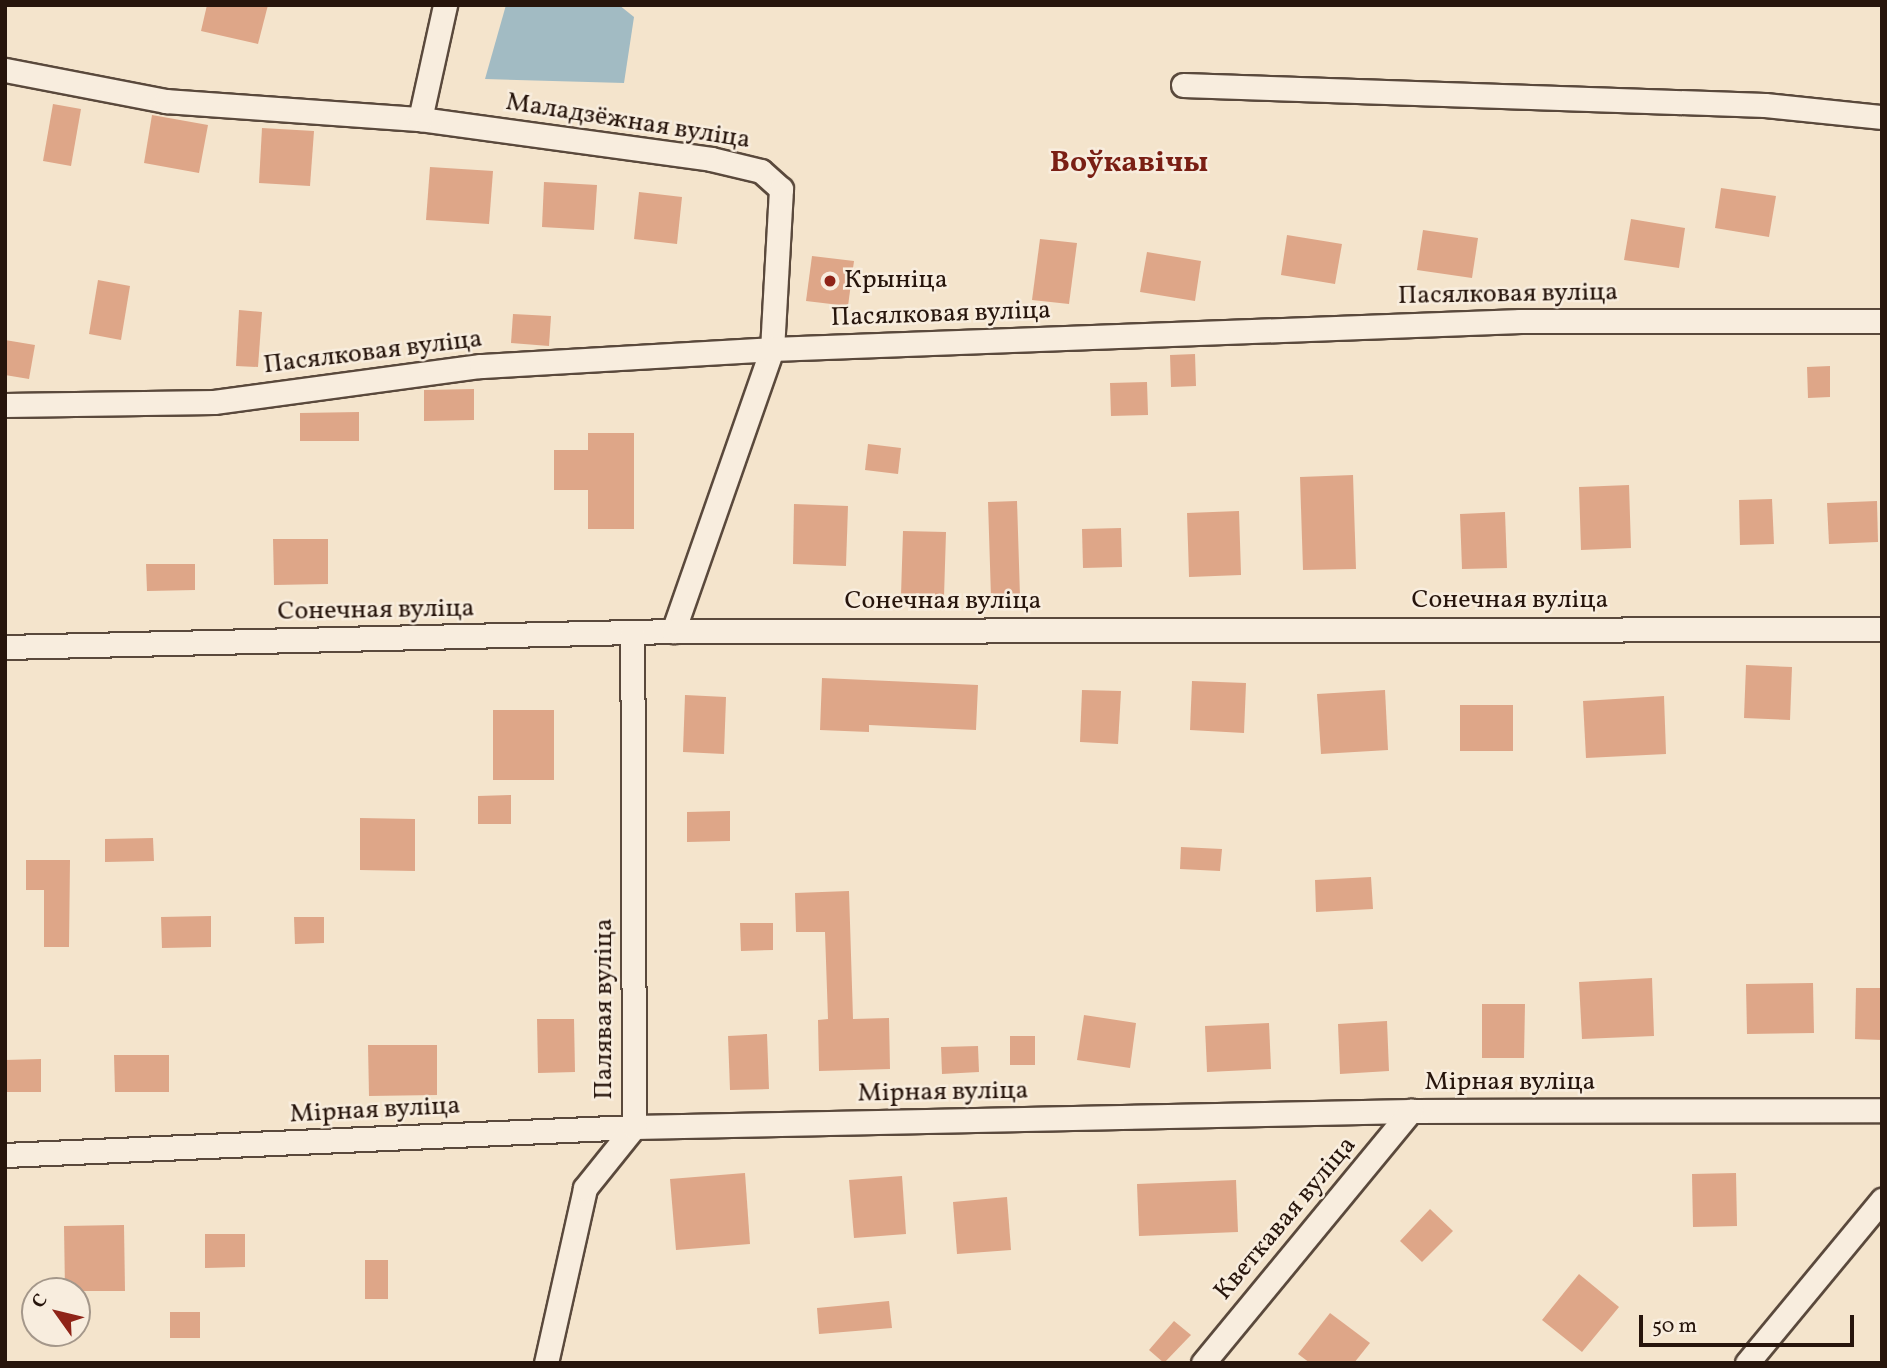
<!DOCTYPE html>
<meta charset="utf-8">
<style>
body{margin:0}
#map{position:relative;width:1887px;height:1368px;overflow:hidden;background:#f4e4cc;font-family:Vollkorn,serif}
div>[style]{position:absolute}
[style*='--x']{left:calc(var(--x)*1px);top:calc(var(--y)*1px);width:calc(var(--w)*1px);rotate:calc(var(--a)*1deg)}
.water>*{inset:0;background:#a2bbc3}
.building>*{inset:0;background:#dea688}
.roads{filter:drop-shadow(2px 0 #5a493c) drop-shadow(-2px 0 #5a493c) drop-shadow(0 2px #5a493c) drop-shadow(0 -2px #5a493c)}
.minor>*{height:23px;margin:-11.5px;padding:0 11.5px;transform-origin:11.5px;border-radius:11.5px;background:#f8edde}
.dots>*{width:19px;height:19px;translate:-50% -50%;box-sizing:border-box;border:4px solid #f8edde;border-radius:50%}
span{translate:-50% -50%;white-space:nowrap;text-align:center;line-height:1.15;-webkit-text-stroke:5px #f8edde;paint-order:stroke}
.street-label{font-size:26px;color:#27150c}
.poi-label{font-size:26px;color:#27150c}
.left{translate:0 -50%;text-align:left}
.quarter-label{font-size:30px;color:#7a1f14;font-weight:700}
.frame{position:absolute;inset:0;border:7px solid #27150c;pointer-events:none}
.north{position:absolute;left:21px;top:1277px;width:70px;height:70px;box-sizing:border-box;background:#f8edde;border:2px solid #a4978a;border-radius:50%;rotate:304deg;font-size:19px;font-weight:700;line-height:28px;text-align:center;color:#27150c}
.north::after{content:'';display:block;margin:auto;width:24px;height:32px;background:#8f2418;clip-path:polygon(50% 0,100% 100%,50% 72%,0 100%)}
.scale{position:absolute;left:1639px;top:1315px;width:215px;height:32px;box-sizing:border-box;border:4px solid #27150c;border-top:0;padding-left:9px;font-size:21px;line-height:24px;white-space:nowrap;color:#27150c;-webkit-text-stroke:5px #f8edde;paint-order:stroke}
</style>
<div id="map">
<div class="water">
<div style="clip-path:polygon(506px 5px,619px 5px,634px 17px,624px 83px,485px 79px)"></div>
</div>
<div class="building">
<div style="clip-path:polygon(207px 5px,268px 5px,258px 44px,201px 31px)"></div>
<div style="clip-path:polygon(53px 104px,81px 109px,71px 166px,43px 161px)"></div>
<div style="clip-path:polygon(152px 115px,208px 125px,199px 173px,144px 163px)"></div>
<div style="clip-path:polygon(262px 128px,314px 131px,310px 186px,259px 183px)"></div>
<div style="clip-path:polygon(430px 167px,493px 171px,489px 224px,426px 220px)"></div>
<div style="clip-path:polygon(544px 182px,597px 185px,594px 230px,542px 227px)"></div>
<div style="clip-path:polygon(1721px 188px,1776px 196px,1769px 237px,1715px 228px)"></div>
<div style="clip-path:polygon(639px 192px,682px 197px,677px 244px,634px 239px)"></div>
<div style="clip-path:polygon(1631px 219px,1685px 228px,1679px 268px,1624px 260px)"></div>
<div style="clip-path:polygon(1423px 230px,1478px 238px,1472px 278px,1417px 270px)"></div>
<div style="clip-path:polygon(1287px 235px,1342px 244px,1335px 284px,1281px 275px)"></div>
<div style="clip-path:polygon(1040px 239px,1077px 243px,1069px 304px,1032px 300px)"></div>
<div style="clip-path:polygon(1147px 252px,1201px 261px,1195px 301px,1140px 292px)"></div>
<div style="clip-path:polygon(812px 256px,854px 261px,848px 306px,806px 301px)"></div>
<div style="clip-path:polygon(98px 280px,130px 286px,121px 340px,89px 334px)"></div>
<div style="clip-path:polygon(239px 310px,262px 312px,258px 367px,236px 366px)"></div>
<div style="clip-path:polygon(513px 314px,551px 316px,549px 346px,511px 343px)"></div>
<div style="clip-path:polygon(5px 340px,35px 345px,29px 379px,5px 375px)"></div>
<div style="clip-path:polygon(1195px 354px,1196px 386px,1171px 387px,1170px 355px)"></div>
<div style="clip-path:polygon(1830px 366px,1830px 397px,1808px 398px,1807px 367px)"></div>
<div style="clip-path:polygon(1147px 382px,1148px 415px,1111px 416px,1110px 383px)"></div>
<div style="clip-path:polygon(474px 389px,474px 420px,424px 421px,424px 390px)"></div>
<div style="clip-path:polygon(359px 412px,359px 441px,300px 441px,300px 413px)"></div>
<div style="clip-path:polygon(588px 433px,634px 433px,634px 529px,588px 529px,588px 490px,554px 490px,554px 450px,588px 450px)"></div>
<div style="clip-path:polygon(868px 444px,901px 448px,898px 474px,865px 470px)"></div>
<div style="clip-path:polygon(1353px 475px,1356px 569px,1303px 570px,1300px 477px)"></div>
<div style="clip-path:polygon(1629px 485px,1631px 548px,1581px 550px,1579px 487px)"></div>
<div style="clip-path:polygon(1772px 499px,1774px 544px,1740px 545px,1739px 500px)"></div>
<div style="clip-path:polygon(1017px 501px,1020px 596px,991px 597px,988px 502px)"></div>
<div style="clip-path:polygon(1877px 501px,1878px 542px,1829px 544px,1827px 503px)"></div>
<div style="clip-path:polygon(794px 504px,848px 506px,846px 566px,793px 564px)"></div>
<div style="clip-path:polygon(1239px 511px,1241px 575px,1189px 577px,1187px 513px)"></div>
<div style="clip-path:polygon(1505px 512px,1507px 568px,1462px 569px,1460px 514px)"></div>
<div style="clip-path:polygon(1121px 528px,1122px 567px,1083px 568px,1082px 529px)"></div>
<div style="clip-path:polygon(903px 531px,946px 532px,944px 597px,901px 596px)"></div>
<div style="clip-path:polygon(273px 539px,328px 539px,328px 584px,274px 585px)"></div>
<div style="clip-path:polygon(146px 564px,195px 564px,195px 590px,147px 591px)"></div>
<div style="clip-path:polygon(1746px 665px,1792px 667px,1790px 720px,1744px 718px)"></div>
<div style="clip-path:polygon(822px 678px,978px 685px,976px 730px,869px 725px,869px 732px,820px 730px)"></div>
<div style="clip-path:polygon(1192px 681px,1246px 683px,1244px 733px,1190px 730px)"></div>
<div style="clip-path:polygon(1082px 690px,1121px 691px,1118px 744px,1080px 742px)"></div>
<div style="clip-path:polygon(1385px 690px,1388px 750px,1321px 754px,1317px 694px)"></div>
<div style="clip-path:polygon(685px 695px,726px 697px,724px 754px,683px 752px)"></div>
<div style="clip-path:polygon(1664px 696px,1666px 754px,1586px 758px,1583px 701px)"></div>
<div style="clip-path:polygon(1460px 705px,1513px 705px,1513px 751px,1460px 751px)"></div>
<div style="clip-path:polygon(493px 710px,554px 710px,554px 780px,493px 780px)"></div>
<div style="clip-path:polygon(511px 795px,511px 824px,478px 824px,478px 796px)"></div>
<div style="clip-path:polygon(730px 811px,730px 841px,687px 842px,687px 812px)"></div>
<div style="clip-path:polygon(360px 818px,415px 819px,415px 871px,360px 870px)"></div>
<div style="clip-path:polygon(153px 838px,154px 861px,105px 862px,105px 839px)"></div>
<div style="clip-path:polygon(1181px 847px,1222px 849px,1220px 871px,1180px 869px)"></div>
<div style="clip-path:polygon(26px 860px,70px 860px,69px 947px,44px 947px,44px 890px,26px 890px)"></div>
<div style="clip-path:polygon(1371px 877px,1373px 909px,1316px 912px,1315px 880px)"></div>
<div style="clip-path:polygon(849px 891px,853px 1019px,889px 1018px,890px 1069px,819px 1071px,818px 1020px,828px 1019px,825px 932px,796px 932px,795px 893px)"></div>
<div style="clip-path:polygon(211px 916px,211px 947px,162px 948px,161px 917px)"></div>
<div style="clip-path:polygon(294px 917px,324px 917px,324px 943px,295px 944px)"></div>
<div style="clip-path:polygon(740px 923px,773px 923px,773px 950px,741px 951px)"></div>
<div style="clip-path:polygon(1652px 978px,1654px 1036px,1582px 1039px,1579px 982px)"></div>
<div style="clip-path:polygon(1813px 983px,1814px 1033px,1747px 1034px,1746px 984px)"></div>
<div style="clip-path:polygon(1856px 988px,1882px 988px,1882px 1040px,1855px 1039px)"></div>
<div style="clip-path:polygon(1482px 1004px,1525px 1004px,1524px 1058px,1482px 1058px)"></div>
<div style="clip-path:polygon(1084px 1015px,1136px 1023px,1130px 1068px,1077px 1060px)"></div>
<div style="clip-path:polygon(537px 1019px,574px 1019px,575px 1072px,538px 1073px)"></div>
<div style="clip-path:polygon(1387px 1021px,1389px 1071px,1340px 1074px,1338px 1024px)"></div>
<div style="clip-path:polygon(1269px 1023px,1271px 1069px,1207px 1072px,1205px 1026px)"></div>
<div style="clip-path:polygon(767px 1034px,769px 1089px,730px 1090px,728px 1036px)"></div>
<div style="clip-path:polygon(1010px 1036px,1035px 1036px,1035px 1065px,1010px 1065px)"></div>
<div style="clip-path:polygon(368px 1045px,437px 1045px,437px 1095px,369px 1096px)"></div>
<div style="clip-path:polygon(978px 1046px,979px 1072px,942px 1074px,941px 1047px)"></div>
<div style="clip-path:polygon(114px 1055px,169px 1055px,169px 1092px,115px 1092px)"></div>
<div style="clip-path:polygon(41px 1059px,41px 1092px,5px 1092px,5px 1060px)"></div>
<div style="clip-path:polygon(745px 1173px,750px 1244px,676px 1250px,670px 1179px)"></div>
<div style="clip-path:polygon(1736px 1173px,1737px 1226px,1693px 1227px,1692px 1174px)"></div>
<div style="clip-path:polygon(902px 1176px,906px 1234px,854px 1238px,849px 1180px)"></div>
<div style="clip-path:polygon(1236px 1180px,1238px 1232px,1139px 1236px,1137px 1184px)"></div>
<div style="clip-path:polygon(1007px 1197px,1011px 1250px,957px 1254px,953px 1202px)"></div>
<div style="clip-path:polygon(1430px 1209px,1453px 1231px,1422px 1262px,1400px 1241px)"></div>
<div style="clip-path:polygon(124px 1225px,125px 1291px,65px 1291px,64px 1226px)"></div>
<div style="clip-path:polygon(205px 1234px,245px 1234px,245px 1267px,205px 1268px)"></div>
<div style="clip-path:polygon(365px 1260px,388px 1260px,388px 1299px,365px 1299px)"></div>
<div style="clip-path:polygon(1579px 1274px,1619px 1307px,1582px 1352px,1542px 1320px)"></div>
<div style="clip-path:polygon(889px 1301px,892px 1328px,819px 1334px,817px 1308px)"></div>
<div style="clip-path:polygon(170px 1312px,200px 1312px,200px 1338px,170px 1338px)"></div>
<div style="clip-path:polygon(1330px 1313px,1370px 1343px,1354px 1363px,1310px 1363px,1298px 1354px)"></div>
<div style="clip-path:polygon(1174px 1321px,1191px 1335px,1164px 1363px,1149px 1350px)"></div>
</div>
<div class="roads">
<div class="minor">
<div style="--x:5;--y:70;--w:164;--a:10.9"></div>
<div style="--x:166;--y:101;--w:255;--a:4.1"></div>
<div style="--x:420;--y:119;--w:294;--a:7.8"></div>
<div style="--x:711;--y:159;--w:51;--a:13.5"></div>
<div style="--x:761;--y:171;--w:27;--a:42"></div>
<div style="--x:781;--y:189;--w:160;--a:93.2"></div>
<div style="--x:772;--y:349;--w:299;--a:109.3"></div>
<div style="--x:1183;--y:85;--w:582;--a:1.97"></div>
<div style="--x:1765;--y:105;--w:118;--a:5.9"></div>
<div style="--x:420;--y:119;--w:117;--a:-77.6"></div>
<div style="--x:5;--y:405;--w:209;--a:-0.8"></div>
<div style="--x:214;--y:402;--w:269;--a:-7.7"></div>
<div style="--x:481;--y:366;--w:291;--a:-3.3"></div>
<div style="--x:772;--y:349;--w:749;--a:-2.14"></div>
<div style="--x:1520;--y:321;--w:362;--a:0"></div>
<div style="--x:5;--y:647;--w:668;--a:-1.37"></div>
<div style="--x:673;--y:631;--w:1209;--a:-0.09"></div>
<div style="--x:5;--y:1155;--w:630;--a:-2.55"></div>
<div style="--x:634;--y:1127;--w:777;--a:-1.18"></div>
<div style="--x:1411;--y:1111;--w:471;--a:-0.1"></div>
<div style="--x:546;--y:1363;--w:179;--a:-77.4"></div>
<div style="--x:585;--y:1188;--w:78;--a:-51.2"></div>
<div style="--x:634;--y:1127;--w:494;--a:-90.2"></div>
<div style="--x:1203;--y:1363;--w:327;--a:-50.5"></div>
<div style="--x:1747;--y:1363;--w:212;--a:-50.4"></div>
</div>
</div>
<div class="dots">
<div style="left:830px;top:281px;background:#8f2418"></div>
</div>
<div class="street-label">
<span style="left:628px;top:122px;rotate:9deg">Маладзёжная вуліца</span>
<span style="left:1508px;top:295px;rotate:-1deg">Пасялковая вуліца</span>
<span style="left:941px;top:315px;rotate:-2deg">Пасялковая вуліца</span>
<span style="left:373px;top:353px;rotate:-7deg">Пасялковая вуліца</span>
<span style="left:1510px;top:601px">Сонечная вуліца</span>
<span style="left:943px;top:602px">Сонечная вуліца</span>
<span style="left:376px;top:611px;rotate:-1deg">Сонечная вуліца</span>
<span style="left:605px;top:1009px;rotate:-90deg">Палявая вуліца</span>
<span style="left:1510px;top:1083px">Мірная вуліца</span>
<span style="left:943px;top:1093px;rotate:-1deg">Мірная вуліца</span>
<span style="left:375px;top:1111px;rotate:-3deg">Мірная вуліца</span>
<span style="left:1286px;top:1219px;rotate:-50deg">Кветкавая вуліца</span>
</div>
<div class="poi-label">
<span class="left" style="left:844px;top:281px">Крыніца</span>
</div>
<div class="quarter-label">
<span style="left:1129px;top:163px">Воўкавічы</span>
</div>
<div class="frame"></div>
<div class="north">С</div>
<div class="scale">50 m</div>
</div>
